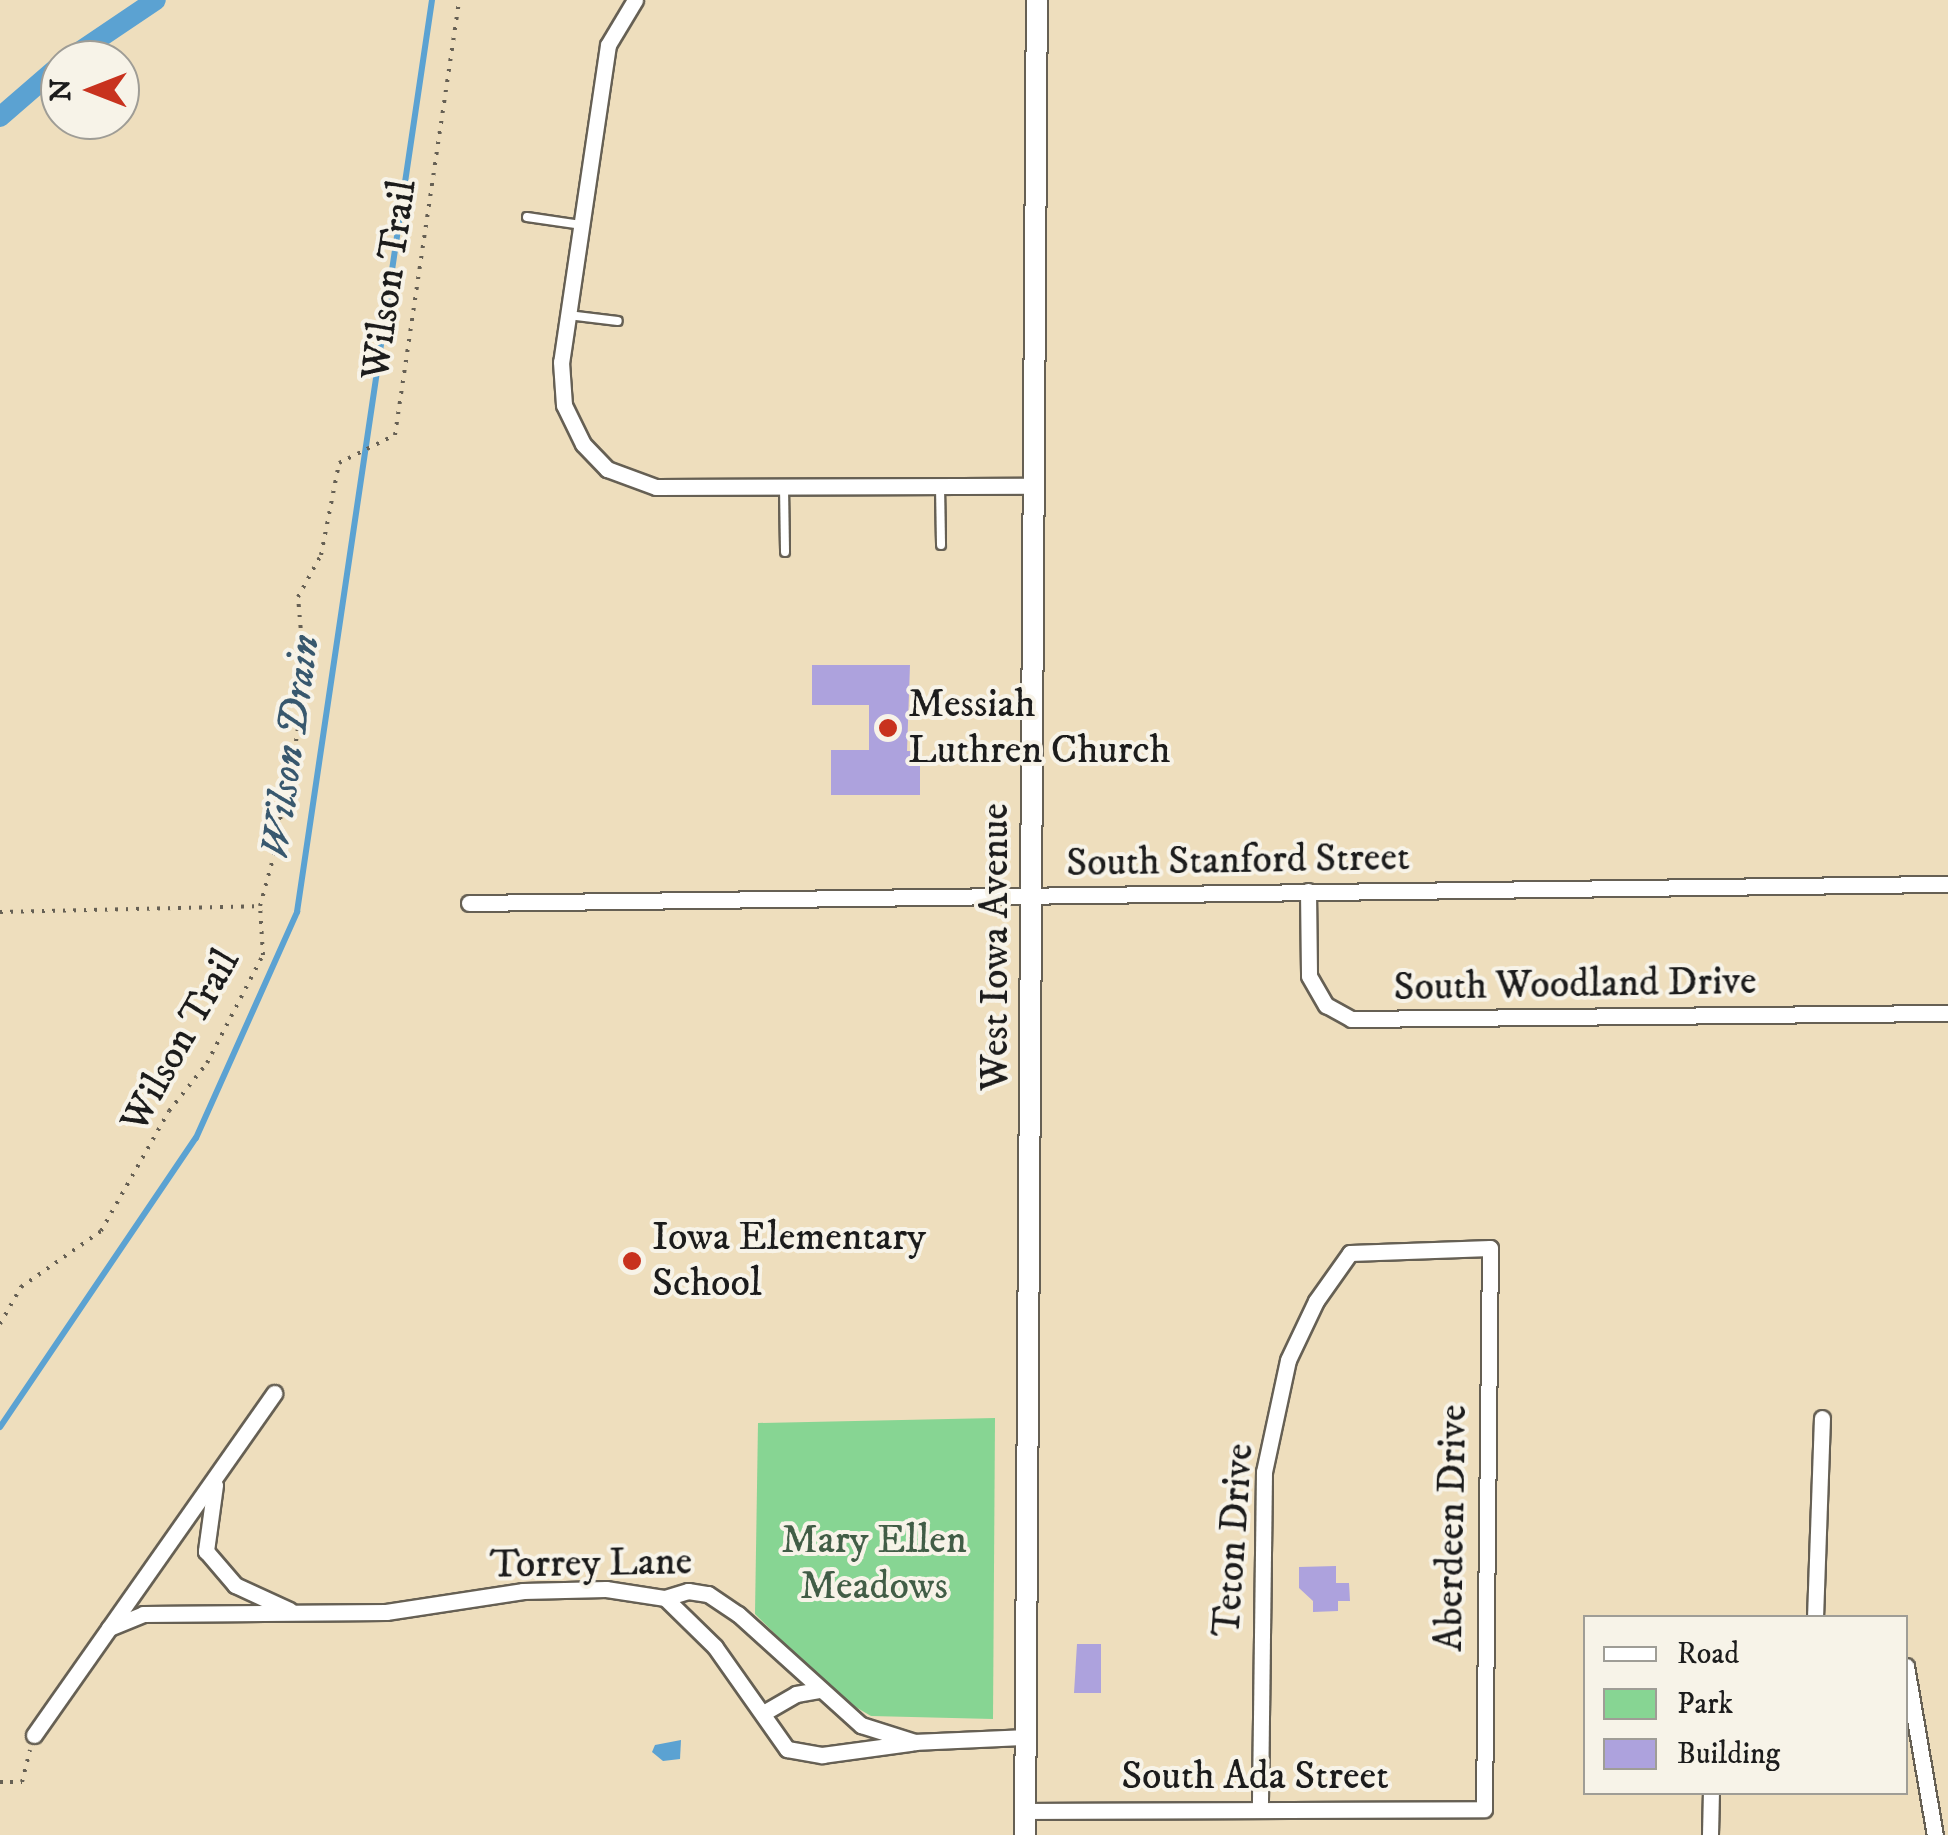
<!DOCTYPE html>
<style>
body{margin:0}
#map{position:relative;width:1948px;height:1835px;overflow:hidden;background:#eedebd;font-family:"IM FELL DW Pica",serif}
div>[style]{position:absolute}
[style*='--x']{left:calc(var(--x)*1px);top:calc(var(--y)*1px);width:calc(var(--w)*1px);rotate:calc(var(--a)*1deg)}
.green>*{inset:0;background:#87d593}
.water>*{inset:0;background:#5ba2d2}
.stream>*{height:6px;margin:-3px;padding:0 3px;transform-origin:3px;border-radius:3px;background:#5ba2d2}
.canal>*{height:20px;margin:-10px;padding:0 10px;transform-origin:10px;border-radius:10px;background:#5ba2d2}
.building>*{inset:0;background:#ada2dd}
.path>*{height:4px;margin-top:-2px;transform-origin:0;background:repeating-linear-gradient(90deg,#666054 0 2.5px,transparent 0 10.5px)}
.roads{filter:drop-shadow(2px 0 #666054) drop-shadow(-2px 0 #666054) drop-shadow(0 2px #666054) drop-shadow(0 -2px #666054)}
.service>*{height:8px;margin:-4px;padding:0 4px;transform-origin:4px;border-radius:4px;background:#fff}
.minor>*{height:15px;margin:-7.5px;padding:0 7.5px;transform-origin:7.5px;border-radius:7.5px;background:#fff}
.tertiary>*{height:20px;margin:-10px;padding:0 10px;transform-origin:10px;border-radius:10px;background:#fff}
.dots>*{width:28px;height:28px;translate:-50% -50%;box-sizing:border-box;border:5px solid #f7f3e8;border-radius:50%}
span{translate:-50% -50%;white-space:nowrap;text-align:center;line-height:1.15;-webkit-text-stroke:8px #f7f3e8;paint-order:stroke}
.street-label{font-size:40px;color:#1c1c1c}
.poi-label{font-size:40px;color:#1c1c1c}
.left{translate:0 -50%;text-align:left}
.park-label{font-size:40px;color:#415d46}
.water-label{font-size:42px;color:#38586e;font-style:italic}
.legend{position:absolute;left:1583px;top:1615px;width:325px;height:180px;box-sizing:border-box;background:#f7f3e8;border:2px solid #9f9d96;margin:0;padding:12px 18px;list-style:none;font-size:30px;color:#1c1c1c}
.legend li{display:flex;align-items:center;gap:20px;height:50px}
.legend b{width:50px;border:2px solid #9f9d96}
.north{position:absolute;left:40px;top:40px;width:100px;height:100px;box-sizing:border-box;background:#f7f3e8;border:2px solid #9f9d96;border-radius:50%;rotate:270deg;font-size:28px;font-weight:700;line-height:40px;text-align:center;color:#1c1c1c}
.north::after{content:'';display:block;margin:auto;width:35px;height:45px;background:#c8321e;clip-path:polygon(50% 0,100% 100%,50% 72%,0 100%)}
</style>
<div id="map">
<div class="green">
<div style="clip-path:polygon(995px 1418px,993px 1719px,871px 1716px,840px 1698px,755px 1614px,758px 1423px)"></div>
</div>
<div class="water">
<div style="clip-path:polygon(681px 1740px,680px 1759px,663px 1761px,652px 1752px,655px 1745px)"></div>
</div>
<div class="stream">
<div style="--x:0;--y:1427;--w:349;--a:-55.9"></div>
<div style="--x:196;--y:1138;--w:248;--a:-65.9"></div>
<div style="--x:297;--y:912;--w:922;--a:-81.58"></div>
</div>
<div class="canal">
<div style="--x:67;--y:60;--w:107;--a:-34"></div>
<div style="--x:0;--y:117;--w:79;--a:-40.9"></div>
</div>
<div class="building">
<div style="clip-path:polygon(812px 665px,910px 665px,907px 751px,920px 751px,920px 795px,831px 795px,831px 750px,869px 750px,869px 705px,812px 705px)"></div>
<div style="clip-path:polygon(1336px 1566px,1336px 1583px,1349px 1583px,1350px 1601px,1338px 1601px,1338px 1611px,1313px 1612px,1313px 1601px,1299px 1588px,1299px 1567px)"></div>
<div style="clip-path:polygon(1077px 1644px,1101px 1644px,1101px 1693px,1074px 1693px)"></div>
</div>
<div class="path">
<div style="--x:0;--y:912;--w:260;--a:-1.3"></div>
<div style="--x:0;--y:1324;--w:43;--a:-60.4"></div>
<div style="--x:21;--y:1287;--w:98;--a:-35"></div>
<div style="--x:101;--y:1231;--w:138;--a:-60.5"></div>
<div style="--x:169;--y:1111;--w:61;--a:-51.6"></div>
<div style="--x:207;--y:1063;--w:122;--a:-62.6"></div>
<div style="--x:263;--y:955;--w:49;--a:-93.5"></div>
<div style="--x:260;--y:906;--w:79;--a:-74.6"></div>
<div style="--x:281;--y:830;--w:37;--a:-93"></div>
<div style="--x:279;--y:793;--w:34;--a:-66"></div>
<div style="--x:293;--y:762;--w:83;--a:-81.7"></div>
<div style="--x:305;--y:680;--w:83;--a:-94.8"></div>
<div style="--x:298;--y:597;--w:48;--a:-61.3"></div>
<div style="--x:321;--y:555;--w:94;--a:-78.9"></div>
<div style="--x:339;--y:463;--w:63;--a:-26.6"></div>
<div style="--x:395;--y:435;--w:440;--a:-81.6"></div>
<div style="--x:0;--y:1782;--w:22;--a:0"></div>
<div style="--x:22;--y:1782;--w:33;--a:-76"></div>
</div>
<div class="roads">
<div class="service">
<div style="--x:527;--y:217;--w:56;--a:8.3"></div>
<div style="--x:568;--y:315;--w:50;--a:6.8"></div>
<div style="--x:940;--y:486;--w:59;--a:89"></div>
<div style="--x:784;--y:487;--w:65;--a:89.1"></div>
</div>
<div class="minor">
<div style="--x:635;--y:0;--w:52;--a:121"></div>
<div style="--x:608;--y:45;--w:320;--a:98.4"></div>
<div style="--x:561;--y:362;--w:43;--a:86"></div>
<div style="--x:564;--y:405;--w:43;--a:64"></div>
<div style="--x:583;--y:444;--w:35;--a:46"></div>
<div style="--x:607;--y:469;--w:52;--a:20.2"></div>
<div style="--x:656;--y:487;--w:378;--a:-0.2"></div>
<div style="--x:1308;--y:891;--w:85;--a:89.3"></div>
<div style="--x:1309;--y:976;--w:34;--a:60"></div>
<div style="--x:1326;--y:1005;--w:29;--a:29"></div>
<div style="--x:1351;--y:1019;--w:597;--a:-0.58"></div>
<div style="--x:469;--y:903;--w:1479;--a:-0.74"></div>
<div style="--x:215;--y:1485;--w:67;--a:97.8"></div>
<div style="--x:206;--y:1551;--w:45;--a:49.5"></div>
<div style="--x:235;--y:1585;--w:60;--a:24.8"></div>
<div style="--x:665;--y:1598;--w:70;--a:44.4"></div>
<div style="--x:715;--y:1647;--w:125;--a:54.8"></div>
<div style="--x:787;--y:1749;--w:36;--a:10"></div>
<div style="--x:822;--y:1755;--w:90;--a:-7.7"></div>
<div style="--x:1815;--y:1618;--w:200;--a:-88"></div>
<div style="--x:109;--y:1628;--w:37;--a:-22"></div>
<div style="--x:143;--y:1614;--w:243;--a:-0.5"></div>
<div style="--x:386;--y:1612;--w:139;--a:-8.7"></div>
<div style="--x:523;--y:1591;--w:83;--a:-1.4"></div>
<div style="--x:606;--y:1589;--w:60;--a:8.7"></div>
<div style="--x:665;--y:1598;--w:24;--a:-17"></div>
<div style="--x:688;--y:1591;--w:20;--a:9"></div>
<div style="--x:708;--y:1594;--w:36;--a:34"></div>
<div style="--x:738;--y:1614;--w:166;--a:42.1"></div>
<div style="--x:861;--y:1725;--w:57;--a:17.5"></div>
<div style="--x:915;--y:1742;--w:111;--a:-2.6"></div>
<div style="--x:1906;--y:1666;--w:171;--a:80.3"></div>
<div style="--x:765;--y:1712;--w:36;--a:-30"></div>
<div style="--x:796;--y:1694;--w:23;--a:-10"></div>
<div style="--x:34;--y:1735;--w:418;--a:-54.9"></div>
<div style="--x:1025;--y:1811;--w:459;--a:-0.2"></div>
<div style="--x:1484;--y:1809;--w:561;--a:-89.39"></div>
<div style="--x:1490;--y:1248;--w:140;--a:178"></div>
<div style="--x:1350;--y:1253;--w:59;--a:125.3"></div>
<div style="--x:1316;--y:1301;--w:65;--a:115.4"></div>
<div style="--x:1288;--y:1360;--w:115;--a:102.1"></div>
<div style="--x:1264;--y:1472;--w:338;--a:90.7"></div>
<div style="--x:1710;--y:1835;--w:43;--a:-88.7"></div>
</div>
<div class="tertiary">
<div style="--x:1025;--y:1835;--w:1835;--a:-89.63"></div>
</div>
</div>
<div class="dots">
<div style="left:888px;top:728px;background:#c8321e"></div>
<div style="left:632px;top:1261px;background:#c8321e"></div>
</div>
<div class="street-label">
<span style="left:390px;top:280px;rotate:-82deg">Wilson Trail</span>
<span style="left:1238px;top:861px;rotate:-1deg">South Stanford Street</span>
<span style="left:996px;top:947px;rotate:-90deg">West Iowa Avenue</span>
<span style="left:1575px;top:985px;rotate:-1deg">South Woodland Drive</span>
<span style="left:181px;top:1041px;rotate:-61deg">Wilson Trail</span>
<span style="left:1452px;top:1528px;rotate:-89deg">Aberdeen Drive</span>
<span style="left:1234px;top:1540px;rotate:-86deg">Teton Drive</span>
<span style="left:591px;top:1564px;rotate:-1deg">Torrey Lane</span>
<span style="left:1255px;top:1777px">South Ada Street</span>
</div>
<div class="poi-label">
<span class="left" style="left:908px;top:728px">Messiah<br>Luthren Church</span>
<span class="left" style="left:652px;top:1261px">Iowa Elementary<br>School</span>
</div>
<div class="park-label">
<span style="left:874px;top:1564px">Mary Ellen<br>Meadows</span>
</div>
<div class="water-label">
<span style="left:291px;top:747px;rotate:-82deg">Wilson Drain</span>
</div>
<ul class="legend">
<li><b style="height:12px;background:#fff"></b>Road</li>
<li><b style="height:28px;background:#87d593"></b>Park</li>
<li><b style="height:28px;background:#ada2dd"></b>Building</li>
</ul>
<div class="north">N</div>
</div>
